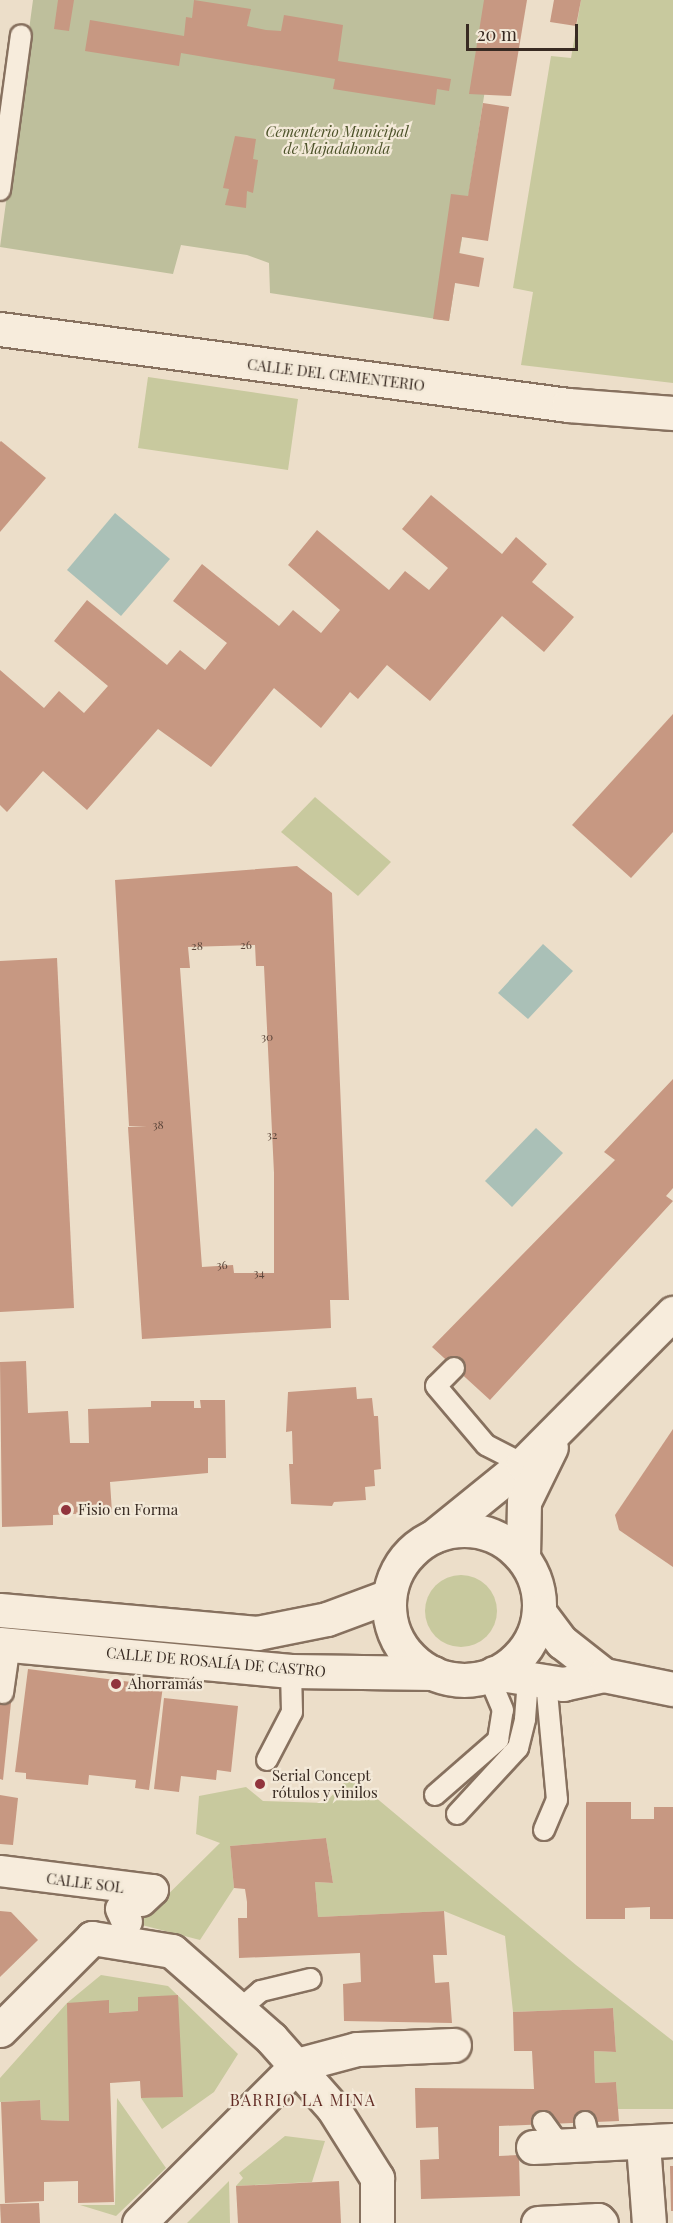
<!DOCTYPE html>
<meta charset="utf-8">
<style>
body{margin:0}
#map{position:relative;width:673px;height:2223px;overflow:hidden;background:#ecdec9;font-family:"Playfair Display",serif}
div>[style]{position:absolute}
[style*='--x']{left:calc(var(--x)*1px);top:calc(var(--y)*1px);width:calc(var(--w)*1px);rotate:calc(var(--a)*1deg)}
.green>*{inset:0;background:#c8c99e}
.round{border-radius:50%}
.cemetery>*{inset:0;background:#bebf9c}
.water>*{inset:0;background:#aac0b7}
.building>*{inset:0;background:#c79882}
.roads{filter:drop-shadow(2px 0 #87715f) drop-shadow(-2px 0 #87715f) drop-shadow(0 2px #87715f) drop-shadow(0 -2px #87715f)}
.service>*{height:20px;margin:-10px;padding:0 10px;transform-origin:10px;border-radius:10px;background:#f7ecdc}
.pedestrian>*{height:30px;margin:-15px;padding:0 15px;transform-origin:15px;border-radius:15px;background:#f7ecdc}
.minor>*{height:33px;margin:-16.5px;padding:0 16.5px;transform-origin:16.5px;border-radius:16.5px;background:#f7ecdc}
.minor>.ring{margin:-16.5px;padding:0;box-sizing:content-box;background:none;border:33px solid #f7ecdc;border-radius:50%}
.dots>*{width:16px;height:16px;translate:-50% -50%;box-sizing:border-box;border:3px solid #f3e9d8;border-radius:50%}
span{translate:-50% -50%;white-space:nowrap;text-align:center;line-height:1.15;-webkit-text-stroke:4.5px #f3e9d8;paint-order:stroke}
.number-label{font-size:12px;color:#5c463a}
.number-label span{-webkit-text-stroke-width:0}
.park-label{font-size:15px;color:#4d532a;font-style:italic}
.street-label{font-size:15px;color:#382a22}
.poi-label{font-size:15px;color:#382a22}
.left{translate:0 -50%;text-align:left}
.neighbourhood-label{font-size:16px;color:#622b24;letter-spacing:1.5px}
.scale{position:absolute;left:466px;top:24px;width:112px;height:27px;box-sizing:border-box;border:3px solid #382a22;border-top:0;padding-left:8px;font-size:18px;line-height:21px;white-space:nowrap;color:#382a22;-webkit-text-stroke:4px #f3e9d8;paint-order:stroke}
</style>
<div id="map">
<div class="green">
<div style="clip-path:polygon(581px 0,673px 0,673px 383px,521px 365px,533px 292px,513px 288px,551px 56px,571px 58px)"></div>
<div style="clip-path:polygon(148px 377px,298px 399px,288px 470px,138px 448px)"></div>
<div style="clip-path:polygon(315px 797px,391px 862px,358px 896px,281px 832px)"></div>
<div class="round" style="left:425px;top:1575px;width:72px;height:72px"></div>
<div style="clip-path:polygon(350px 1776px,576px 1965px,673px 2041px,673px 2109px,618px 2109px,616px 2082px,595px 2083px,594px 2051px,616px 2052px,613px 2008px,513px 2012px,505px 1936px,444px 1911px,318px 1917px,315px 1882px,333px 1883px,326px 1838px,230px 1846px,234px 1888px,200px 1940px,138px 1924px,220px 1843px,196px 1834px,199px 1796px,246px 1787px,263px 1801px,325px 1803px)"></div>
<div style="clip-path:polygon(101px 1975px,168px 1986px,238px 2054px,214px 2092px,162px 2129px,141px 2098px,183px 2096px,138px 1997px,138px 2011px,109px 2013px,109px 2001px,69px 2121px,41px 2120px,40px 2100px,0 2102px,0 2078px,67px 2003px)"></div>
<div style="clip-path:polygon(117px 2098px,166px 2168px,116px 2216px,80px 2205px,115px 2205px)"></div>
<div style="clip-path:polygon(285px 2136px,325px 2141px,312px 2182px,236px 2186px,243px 2178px,239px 2173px)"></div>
<div style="clip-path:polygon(229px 2181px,230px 2223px,187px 2223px)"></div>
</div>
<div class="cemetery">
<div style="clip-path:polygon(33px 0,499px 0,449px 321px,270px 293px,269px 263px,247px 255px,181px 245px,173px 274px,0 247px)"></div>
</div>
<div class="water">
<div style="clip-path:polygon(115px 513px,170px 559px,121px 616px,67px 570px)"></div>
<div style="clip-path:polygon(543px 944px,573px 971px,528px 1019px,498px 993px)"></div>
<div style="clip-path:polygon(536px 1128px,563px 1153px,512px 1207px,485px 1181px)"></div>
</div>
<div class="building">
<div style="clip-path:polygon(58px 0,74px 0,69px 31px,54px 29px)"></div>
<div style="clip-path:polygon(194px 0,251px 9px,247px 26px,266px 30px,281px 31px,284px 15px,343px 25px,338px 61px,451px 79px,449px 91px,437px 89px,435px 105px,333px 89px,335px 79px,181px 53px,179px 66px,85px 51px,90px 20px,184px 36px,186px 17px,192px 18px)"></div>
<div style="clip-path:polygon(484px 0,527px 0,511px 96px,469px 94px)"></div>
<div style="clip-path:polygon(554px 0,581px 0,576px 26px,550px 22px)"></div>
<div style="clip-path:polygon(483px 103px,509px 107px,488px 241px,462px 237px,459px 253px,484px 258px,479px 287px,455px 283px,449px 321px,433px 319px,451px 194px,468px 196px)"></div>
<div style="clip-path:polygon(235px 136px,256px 139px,253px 159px,258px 160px,253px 193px,247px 191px,246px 208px,225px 205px,229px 189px,223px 188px)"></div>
<div style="clip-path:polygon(1px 441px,46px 478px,0 532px,0 442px)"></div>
<div style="clip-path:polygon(431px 495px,502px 554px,516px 537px,547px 564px,532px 582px,574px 617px,544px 652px,502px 616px,430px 701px,387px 665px,358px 699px,350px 692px,321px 728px,274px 688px,211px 767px,158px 729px,87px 810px,43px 771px,7px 812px,0 805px,0 670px,44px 708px,59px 691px,84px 713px,108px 686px,54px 641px,87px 600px,167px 665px,180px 650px,205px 670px,227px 643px,173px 601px,202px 564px,279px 626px,293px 610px,321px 633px,340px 610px,288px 565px,317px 530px,389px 590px,405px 571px,429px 590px,448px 568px,402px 529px)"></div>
<div style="clip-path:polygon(673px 714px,673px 832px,631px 878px,572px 825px)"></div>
<div style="clip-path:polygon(evenodd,297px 866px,332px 893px,349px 1300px,330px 1300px,331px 1328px,142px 1339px,128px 1127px,147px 1126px,129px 1126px,115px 880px,297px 866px,255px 945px,256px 966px,264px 966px,274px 1173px,274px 1273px,234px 1273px,233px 1265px,202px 1267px,180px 968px,190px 968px,188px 947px,255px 945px)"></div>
<div style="clip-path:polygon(57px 958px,74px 1308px,0 1312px,0 961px)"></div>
<div style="clip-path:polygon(673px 1079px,673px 1188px,666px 1196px,673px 1201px,490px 1400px,432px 1347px,615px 1160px,604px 1152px)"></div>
<div style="clip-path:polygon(26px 1361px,28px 1413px,68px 1411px,70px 1443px,89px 1443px,88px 1409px,151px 1407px,151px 1401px,194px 1401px,194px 1408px,201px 1408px,200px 1400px,225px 1400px,226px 1458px,208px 1458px,208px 1473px,110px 1482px,112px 1512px,53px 1515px,53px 1525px,2px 1527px,0 1362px)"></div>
<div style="clip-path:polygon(356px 1387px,357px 1399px,372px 1398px,374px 1416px,378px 1416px,381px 1469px,374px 1470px,375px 1486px,365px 1487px,366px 1500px,334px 1502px,332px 1506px,291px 1504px,289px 1464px,293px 1464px,292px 1431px,286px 1432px,288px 1392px)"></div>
<div style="clip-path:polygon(673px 1429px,673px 1567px,619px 1530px,615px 1515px)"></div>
<div style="clip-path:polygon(28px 1669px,163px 1686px,149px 1790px,135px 1788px,136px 1780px,89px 1775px,88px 1785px,26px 1779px,26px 1773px,15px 1772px)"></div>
<div style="clip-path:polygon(0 1693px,12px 1693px,3px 1780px,0 1779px)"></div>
<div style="clip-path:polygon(164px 1698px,238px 1706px,231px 1772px,217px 1770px,216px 1780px,181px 1776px,179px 1792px,154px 1789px)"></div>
<div style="clip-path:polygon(0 1795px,18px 1798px,13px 1845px,0 1844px)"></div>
<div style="clip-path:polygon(586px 1802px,631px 1802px,631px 1819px,654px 1819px,654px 1807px,673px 1807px,673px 1919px,650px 1919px,650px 1907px,625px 1908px,625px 1919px,586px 1919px)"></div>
<div style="clip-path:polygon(326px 1838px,333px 1883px,315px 1882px,318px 1917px,444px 1911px,447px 1955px,433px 1955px,435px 1983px,449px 1982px,452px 2023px,344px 2021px,343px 1984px,361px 1982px,360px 1953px,239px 1958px,238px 1918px,247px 1918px,247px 1902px,245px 1889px,234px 1888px,230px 1846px)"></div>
<div style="clip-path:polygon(0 1911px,11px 1912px,38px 1940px,0 1977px)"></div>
<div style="clip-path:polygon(178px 1995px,183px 2097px,141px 2098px,140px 2081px,110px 2083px,114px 2202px,78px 2203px,78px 2181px,44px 2182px,44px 2201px,5px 2203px,1px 2102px,40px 2100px,41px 2120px,69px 2121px,67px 2003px,109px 2000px,109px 2013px,138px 2011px,138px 1997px)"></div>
<div style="clip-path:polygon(613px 2008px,616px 2052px,594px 2051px,595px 2083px,616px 2082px,619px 2121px,499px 2126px,499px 2156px,519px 2155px,520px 2196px,421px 2199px,420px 2160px,439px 2159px,438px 2127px,416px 2128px,415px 2088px,534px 2089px,532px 2051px,514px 2051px,513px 2012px)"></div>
<div style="clip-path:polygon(670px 2166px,673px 2166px,673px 2211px,671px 2211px)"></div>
<div style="clip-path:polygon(339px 2181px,341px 2223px,238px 2223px,236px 2186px)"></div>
<div style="clip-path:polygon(39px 2203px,40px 2223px,1px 2223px,0 2204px)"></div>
</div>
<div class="roads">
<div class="service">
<div style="--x:0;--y:190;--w:156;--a:-82.3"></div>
<div style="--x:454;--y:1368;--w:25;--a:135"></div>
<div style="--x:436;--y:1386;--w:77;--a:49.7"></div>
<div style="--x:486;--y:1445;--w:42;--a:27.2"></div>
<div style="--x:3;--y:1693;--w:49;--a:-81.9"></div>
<div style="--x:267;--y:1760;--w:54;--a:-62.5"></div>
<div style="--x:292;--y:1712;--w:41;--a:-91.4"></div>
<div style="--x:435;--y:1795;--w:84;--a:-41.1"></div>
<div style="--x:498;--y:1740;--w:30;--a:-81"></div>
<div style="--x:503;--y:1710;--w:38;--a:-113"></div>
<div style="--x:457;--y:1814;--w:90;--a:-47.3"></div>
<div style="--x:518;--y:1748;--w:30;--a:-76"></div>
<div style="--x:525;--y:1719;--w:40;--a:-85.7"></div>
<div style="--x:544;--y:1830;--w:33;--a:-67"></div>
<div style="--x:557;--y:1800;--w:120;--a:-95.3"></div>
<div style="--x:239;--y:2010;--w:29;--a:-41"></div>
<div style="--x:261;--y:1991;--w:51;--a:-13.5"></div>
<div style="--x:543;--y:2122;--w:19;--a:54"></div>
<div style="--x:554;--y:2137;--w:17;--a:33"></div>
<div style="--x:585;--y:2122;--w:25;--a:76"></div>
</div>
<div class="pedestrian">
<div style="--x:0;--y:1871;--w:154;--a:7.1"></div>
<div style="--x:153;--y:1890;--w:16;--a:137"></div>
<div style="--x:121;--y:1909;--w:14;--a:65"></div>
</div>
<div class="minor">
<div style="--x:0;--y:329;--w:573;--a:7.62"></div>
<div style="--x:568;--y:405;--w:105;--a:4.4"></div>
<div class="ring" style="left:389px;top:1530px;width:117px;height:117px"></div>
<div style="--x:434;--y:1536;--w:114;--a:-39"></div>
<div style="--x:523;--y:1464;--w:213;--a:-45.2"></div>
<div style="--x:523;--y:1558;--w:56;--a:-89"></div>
<div style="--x:524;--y:1502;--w:61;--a:-63.9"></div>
<div style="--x:0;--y:1610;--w:258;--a:5.1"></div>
<div style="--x:257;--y:1633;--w:71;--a:-11.3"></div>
<div style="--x:327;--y:1619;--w:66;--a:-20.4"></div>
<div style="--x:539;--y:1612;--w:38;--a:53"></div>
<div style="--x:562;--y:1642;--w:53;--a:38.2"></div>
<div style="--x:0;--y:1644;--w:292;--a:5.3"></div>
<div style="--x:291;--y:1671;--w:142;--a:0.8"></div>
<div style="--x:494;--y:1673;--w:70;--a:9.1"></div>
<div style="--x:563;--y:1684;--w:42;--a:-12.4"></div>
<div style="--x:604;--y:1675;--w:70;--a:11.5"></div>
<div style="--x:0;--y:2030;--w:130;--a:-45"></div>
<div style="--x:92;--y:1938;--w:81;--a:9.2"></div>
<div style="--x:172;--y:1951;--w:132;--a:41.3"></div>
<div style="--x:271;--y:2038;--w:94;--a:48.5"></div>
<div style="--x:333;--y:2108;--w:83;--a:57.8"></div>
<div style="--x:377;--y:2178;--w:45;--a:90"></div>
<div style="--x:643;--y:2144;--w:79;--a:85.7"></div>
<div style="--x:533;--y:2147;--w:140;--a:-2.9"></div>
<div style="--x:139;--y:2223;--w:223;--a:-45"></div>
<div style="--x:297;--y:2065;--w:62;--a:-14.9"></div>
<div style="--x:357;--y:2049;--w:97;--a:-2.4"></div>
<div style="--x:538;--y:2223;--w:60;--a:-2.9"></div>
<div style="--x:598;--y:2220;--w:4;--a:45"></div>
</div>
</div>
<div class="dots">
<div style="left:66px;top:1510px;background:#91343d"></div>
<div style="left:116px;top:1684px;background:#91343d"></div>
<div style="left:260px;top:1784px;background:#91343d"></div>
</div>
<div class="number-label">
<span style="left:246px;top:945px">26</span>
<span style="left:197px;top:946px">28</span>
<span style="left:267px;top:1037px">30</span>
<span style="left:158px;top:1125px">38</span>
<span style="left:272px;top:1135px">32</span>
<span style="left:222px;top:1265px">36</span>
<span style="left:259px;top:1273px">34</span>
</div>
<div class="park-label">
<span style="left:337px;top:140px">Cementerio Municipal<br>de Majadahonda</span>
</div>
<div class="street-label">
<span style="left:336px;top:375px;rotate:7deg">CALLE DEL CEMENTERIO</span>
<span style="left:216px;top:1662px;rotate:5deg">CALLE DE ROSALÍA DE CASTRO</span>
<span style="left:85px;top:1883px;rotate:7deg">CALLE SOL</span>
</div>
<div class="poi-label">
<span class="left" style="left:78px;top:1510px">Fisio en Forma</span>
<span class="left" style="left:128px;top:1684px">Ahorramás</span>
<span class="left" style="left:272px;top:1784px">Serial Concept<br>rótulos y vinilos</span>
</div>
<div class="neighbourhood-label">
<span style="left:303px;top:2100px">BARRIO LA MINA</span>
</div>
<div class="scale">20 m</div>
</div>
